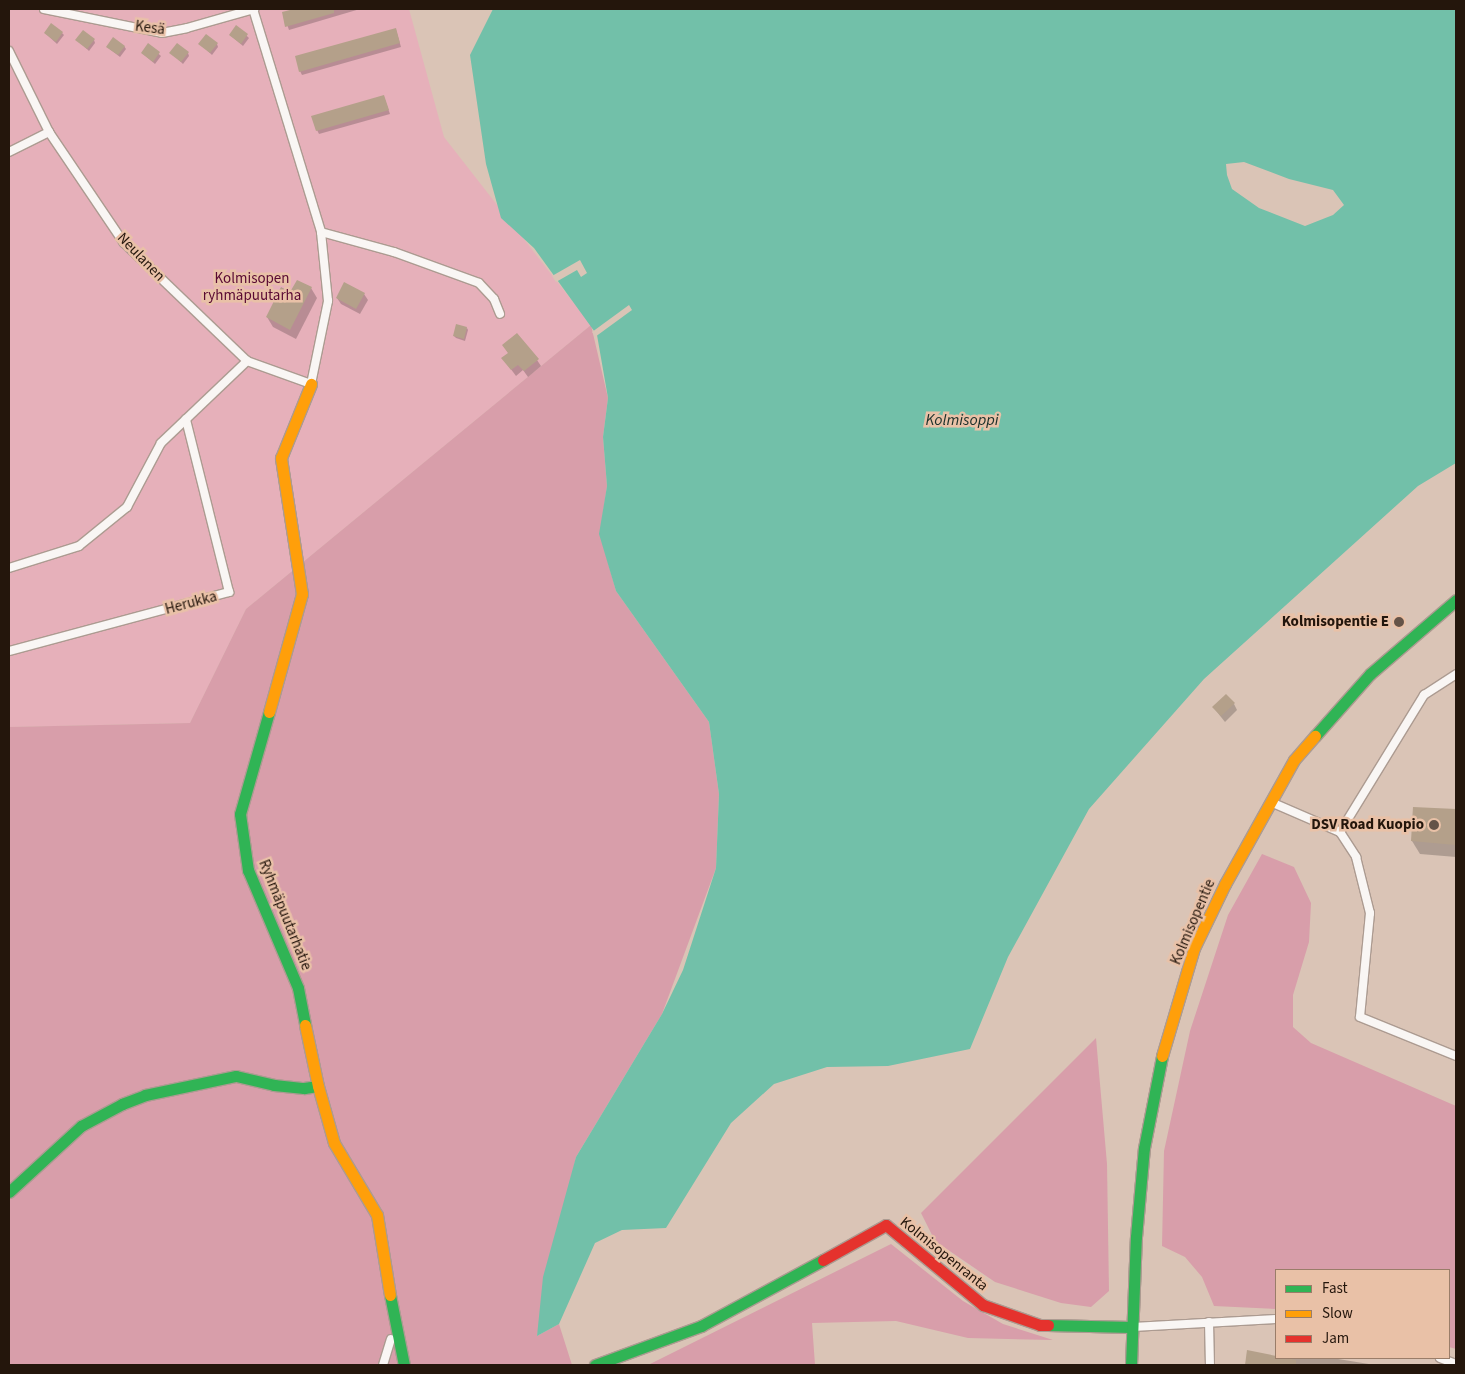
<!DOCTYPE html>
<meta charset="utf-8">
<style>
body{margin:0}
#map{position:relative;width:1465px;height:1374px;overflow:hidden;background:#dac4b6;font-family:"Source Sans 3",sans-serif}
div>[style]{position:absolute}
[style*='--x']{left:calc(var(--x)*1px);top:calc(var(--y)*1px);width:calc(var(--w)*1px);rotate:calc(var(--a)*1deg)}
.green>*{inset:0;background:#e6b0ba}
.forest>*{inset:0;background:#d89eaa}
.water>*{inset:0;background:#72c0a9}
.pier>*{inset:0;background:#dac4b6}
.shadow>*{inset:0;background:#0003}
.building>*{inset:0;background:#b4a08a}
.roads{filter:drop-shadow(1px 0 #ac9b91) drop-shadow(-1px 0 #ac9b91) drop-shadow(0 1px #ac9b91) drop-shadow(0 -1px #ac9b91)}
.lane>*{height:8px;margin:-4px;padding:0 4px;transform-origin:4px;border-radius:4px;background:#f9f6f4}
.fast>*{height:11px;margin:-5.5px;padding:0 5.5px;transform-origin:5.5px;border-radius:5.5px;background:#30b455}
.slow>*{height:11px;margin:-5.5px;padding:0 5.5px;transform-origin:5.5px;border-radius:5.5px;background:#ff9f0a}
.jam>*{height:11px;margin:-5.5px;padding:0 5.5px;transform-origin:5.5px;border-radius:5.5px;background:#e5322d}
.dots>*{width:14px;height:14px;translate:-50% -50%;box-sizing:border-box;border:2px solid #e9c1a7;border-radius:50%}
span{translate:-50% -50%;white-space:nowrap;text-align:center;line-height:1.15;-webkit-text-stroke:5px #e9c1a7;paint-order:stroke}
.street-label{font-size:15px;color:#24160c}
.park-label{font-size:15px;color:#580832}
.poi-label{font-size:15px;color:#24160c;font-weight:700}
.right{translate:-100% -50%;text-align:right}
.water-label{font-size:16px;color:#1a2f2a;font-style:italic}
.frame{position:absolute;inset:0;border:10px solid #24160c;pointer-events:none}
.legend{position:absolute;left:1275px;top:1269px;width:175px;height:90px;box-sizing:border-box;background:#e9c1a7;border:1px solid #9a7d69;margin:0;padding:6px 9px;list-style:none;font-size:15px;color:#24160c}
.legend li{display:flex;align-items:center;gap:10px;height:25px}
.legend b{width:25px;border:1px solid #9a7d69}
</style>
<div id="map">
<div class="green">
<div style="clip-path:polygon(9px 9px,409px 9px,444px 137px,591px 325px,246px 609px,190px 723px,9px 727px)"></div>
</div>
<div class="forest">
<div style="clip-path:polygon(591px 325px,608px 398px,603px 437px,607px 486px,600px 534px,616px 591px,709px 722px,719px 794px,716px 868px,662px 1014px,576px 1157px,537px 1336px,559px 1324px,572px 1365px,9px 1365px,9px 727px,190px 723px,246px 609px)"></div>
<div style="clip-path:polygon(1262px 854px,1294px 867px,1311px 903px,1309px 942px,1293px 995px,1293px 1027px,1311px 1043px,1456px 1106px,1456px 1349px,1449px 1347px,1449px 1270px,1276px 1270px,1276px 1309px,1214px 1306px,1202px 1277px,1185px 1257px,1162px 1246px,1164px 1151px,1190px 1031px,1228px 915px)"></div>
<div style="clip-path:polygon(1096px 1038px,1107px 1164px,1109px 1291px,1091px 1307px,1061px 1303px,995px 1282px,935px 1241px,921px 1213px)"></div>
<div style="clip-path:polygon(891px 1244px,963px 1301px,1003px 1324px,1053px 1340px,968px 1338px,896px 1321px,812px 1323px,815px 1365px,648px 1365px)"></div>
</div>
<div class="water">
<div style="clip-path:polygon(evenodd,493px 9px,1456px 9px,1456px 463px,1418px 486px,1204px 679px,1089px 809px,1008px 957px,970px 1049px,888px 1066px,827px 1067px,774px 1084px,731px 1123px,666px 1228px,622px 1230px,595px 1243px,559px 1324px,537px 1336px,543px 1277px,576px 1157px,662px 1014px,683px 970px,716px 868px,719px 794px,709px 722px,616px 591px,599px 534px,607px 486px,603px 437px,608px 398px,597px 335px,534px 248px,501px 218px,486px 164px,470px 55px,493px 9px,1244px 162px,1289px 179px,1333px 190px,1344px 205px,1333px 215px,1305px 226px,1259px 208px,1232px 189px,1227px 175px,1226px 164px,1244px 162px)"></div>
</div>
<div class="pier">
<div style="clip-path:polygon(580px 260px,587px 273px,581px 277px,577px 270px,556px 282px,552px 276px)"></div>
<div style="clip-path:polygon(629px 305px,632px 310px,595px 337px,592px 332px)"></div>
</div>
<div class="shadow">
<div style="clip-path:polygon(298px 9px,360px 9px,289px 30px,283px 13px)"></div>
<div style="clip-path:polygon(237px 27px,249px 38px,243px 46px,230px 35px)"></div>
<div style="clip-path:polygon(396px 30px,401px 47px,302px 75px,300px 71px)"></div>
<div style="clip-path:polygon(45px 33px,62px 33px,64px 35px,57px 44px)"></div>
<div style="clip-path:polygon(77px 40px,94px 40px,95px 43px,89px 51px)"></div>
<div style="clip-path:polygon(200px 44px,217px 44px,218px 47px,212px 55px)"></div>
<div style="clip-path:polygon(148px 45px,161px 56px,155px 64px,142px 53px)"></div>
<div style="clip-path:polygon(124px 46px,126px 49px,120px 57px,107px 47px)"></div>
<div style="clip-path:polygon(171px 53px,188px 53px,189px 56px,183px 64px)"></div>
<div style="clip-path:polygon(385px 100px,390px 114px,319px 134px,317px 130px)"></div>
<div style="clip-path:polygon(311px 288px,317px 298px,296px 339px,273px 327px,267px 317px,291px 294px)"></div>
<div style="clip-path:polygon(364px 294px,368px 300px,360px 314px,341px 304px,337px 298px)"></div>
<div style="clip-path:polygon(467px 328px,468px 330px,465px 341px,456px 338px,454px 336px)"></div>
<div style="clip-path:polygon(503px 345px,537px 360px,541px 366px,528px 377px,523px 370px,516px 376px,507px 364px,509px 354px)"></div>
<div style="clip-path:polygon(1234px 704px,1237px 710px,1225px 722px,1213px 707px)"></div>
<div style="clip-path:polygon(1415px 809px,1456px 810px,1456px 857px,1420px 854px,1412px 841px)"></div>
<div style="clip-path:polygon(1248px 1352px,1286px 1359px,1332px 1358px,1375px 1365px,1246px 1365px)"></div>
</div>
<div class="building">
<div style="clip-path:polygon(294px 9px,334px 9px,334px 13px,285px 27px,282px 12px)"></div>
<div style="clip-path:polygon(51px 23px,63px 32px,56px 42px,44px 33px)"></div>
<div style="clip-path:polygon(236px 25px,248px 34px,241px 44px,229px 35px)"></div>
<div style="clip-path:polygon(396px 28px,400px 43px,299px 72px,295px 56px)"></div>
<div style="clip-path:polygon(83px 30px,95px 39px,87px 49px,75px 40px)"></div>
<div style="clip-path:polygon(206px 34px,218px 43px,210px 53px,198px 44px)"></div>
<div style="clip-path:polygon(113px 37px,125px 46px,118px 55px,106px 47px)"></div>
<div style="clip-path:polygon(148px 43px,160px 52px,153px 62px,141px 53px)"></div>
<div style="clip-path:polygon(177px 43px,189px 52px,181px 62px,169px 53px)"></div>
<div style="clip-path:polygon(384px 95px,389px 110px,316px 131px,311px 116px)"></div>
<div style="clip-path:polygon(297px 280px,312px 287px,290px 330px,266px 317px,281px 287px,290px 292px)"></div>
<div style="clip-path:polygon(344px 282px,365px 293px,356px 309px,336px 298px)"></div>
<div style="clip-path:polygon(456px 324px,467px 327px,464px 339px,453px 336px)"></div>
<div style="clip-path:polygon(517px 333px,539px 359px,524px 371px,518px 365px,511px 370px,501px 358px,508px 353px,502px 345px)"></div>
<div style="clip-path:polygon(1226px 694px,1235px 703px,1221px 716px,1212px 707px)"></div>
<div style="clip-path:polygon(1413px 807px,1456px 809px,1456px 845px,1411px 841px)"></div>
<div style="clip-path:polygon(1247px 1350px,1296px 1360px,1296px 1365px,1245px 1365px)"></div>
</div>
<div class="roads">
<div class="lane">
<div style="--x:44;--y:9;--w:120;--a:11.5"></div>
<div style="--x:162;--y:33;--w:25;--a:-11"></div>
<div style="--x:187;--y:28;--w:70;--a:-15.8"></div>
<div style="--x:253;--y:9;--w:233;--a:73"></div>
<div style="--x:321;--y:232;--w:76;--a:15.3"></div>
<div style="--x:394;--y:252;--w:90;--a:20"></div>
<div style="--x:479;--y:283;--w:22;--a:47"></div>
<div style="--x:494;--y:299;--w:16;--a:68"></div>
<div style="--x:9;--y:51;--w:90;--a:63.7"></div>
<div style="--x:49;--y:132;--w:134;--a:56"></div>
<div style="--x:124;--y:243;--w:170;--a:43.8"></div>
<div style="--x:247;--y:361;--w:68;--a:19.8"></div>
<div style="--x:311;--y:384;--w:85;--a:-78.4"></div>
<div style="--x:328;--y:301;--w:69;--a:-95.8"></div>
<div style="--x:9;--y:152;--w:45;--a:-26.6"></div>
<div style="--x:9;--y:568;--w:73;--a:-17.4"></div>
<div style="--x:79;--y:546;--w:62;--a:-39.1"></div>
<div style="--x:127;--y:507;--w:72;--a:-62"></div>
<div style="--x:161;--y:443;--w:119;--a:-43.6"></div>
<div style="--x:9;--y:651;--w:228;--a:-15"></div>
<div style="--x:229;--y:592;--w:178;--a:-104"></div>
<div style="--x:1273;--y:803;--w:73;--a:23.4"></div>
<div style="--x:1340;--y:832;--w:30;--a:57"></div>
<div style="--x:1356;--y:857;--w:58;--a:76"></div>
<div style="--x:1370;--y:913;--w:104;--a:95.5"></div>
<div style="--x:1360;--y:1017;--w:104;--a:22.1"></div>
<div style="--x:1340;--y:832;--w:161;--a:-58.5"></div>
<div style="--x:1424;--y:695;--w:38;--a:-33"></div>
<div style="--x:1209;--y:1322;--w:43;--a:88.7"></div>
<div style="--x:1133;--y:1327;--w:143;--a:-3.2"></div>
<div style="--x:1440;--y:1358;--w:17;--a:21"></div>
<div style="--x:383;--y:1365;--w:27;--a:-73"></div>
</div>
<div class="fast">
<div style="--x:269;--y:712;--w:106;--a:105.9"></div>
<div style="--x:240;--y:814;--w:57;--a:81.9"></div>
<div style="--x:248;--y:870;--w:128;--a:67"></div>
<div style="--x:298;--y:988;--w:38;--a:79"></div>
<div style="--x:1315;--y:736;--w:83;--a:-48.4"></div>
<div style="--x:1370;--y:674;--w:113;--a:-40.7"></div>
<div style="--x:9;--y:1192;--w:98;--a:-42.5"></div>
<div style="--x:81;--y:1126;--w:47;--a:-28.2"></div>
<div style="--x:122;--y:1104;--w:25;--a:-21"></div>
<div style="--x:145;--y:1095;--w:93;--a:-11.8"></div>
<div style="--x:236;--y:1076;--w:39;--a:13"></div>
<div style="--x:274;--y:1085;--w:30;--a:6"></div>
<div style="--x:304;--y:1088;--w:14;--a:-8"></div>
<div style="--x:390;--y:1295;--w:71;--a:78.7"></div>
<div style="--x:1048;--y:1325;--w:83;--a:1.4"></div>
<div style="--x:595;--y:1365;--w:113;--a:-20.2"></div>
<div style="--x:701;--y:1326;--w:139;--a:-28.4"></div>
<div style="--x:1131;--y:1365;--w:128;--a:-87.8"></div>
<div style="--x:1136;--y:1237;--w:89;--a:-84.9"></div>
<div style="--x:1144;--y:1148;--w:94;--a:-78.9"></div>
</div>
<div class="slow">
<div style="--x:269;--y:712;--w:123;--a:-74.4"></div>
<div style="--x:302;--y:594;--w:138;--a:-98.8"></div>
<div style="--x:281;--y:458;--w:80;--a:-67.9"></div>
<div style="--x:305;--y:1025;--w:62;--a:78"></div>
<div style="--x:318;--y:1086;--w:59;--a:74.3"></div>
<div style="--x:334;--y:1143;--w:84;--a:59.2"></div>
<div style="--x:377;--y:1215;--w:81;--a:80.8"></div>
<div style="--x:1162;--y:1056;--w:113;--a:-73.5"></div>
<div style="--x:1194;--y:948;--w:71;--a:-64.2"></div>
<div style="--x:1225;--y:884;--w:142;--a:-60.9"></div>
<div style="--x:1294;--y:760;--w:32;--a:-49"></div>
</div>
<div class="jam">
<div style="--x:823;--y:1260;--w:72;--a:-29.1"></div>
<div style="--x:886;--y:1225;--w:126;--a:39.5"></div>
<div style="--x:983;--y:1305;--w:60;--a:19.3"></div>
<div style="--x:1040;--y:1325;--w:8;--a:0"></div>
</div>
</div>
<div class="dots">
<div style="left:1399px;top:622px;background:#645348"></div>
<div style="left:1434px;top:825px;background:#645348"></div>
</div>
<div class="street-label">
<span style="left:150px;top:28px;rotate:7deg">Kesä</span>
<span style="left:141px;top:257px;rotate:46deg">Neulanen</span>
<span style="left:191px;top:603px;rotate:-15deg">Herukka</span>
<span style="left:285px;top:915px;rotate:68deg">Ryhmäpuutarhatie</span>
<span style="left:1193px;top:922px;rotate:-67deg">Kolmisopentie</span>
<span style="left:944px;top:1254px;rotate:39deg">Kolmisopenranta</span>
</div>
<div class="park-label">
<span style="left:252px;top:287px">Kolmisopen<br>ryhmäpuutarha</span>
</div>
<div class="poi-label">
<span class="right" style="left:1389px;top:622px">Kolmisopentie E</span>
<span class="right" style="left:1424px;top:825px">DSV Road Kuopio</span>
</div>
<div class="water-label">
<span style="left:962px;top:420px">Kolmisoppi</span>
</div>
<div class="frame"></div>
<ul class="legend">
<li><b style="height:6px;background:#30b455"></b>Fast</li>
<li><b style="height:6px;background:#ff9f0a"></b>Slow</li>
<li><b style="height:6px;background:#e5322d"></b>Jam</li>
</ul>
</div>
